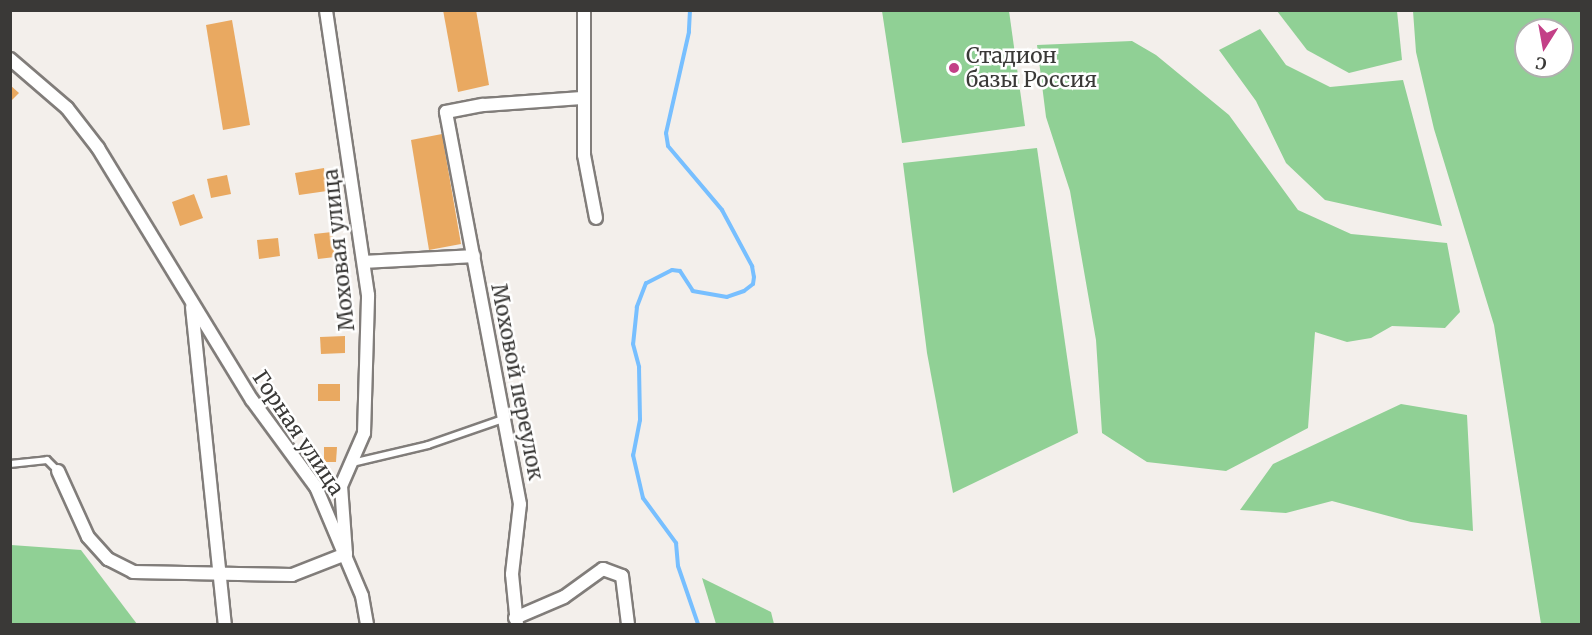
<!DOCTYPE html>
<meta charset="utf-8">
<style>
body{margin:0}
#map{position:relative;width:1592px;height:635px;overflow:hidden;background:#f3efeb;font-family:Merriweather,serif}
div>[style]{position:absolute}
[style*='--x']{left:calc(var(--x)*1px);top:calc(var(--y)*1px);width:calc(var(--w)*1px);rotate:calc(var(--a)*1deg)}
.green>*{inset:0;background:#90d095}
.stream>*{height:4px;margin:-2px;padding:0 2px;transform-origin:2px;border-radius:2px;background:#77bfff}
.building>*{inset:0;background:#e9a961}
.roads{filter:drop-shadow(2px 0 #817d7a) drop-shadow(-2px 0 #817d7a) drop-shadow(0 2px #817d7a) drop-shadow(0 -2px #817d7a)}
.lane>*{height:6px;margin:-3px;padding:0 3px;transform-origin:3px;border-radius:3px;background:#fff}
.street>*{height:12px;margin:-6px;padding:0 6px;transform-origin:6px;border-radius:6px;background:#fff}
.dots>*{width:16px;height:16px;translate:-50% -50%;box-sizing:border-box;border:3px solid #fff;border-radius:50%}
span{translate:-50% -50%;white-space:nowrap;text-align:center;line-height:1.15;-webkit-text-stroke:5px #fff;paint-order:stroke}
.poi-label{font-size:21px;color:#3a3937}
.left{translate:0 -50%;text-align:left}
.street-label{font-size:21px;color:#3a3937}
.frame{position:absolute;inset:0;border:12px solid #3a3937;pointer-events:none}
.north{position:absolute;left:1514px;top:18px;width:60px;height:60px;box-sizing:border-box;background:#fff;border:2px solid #b0b0af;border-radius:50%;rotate:191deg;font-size:16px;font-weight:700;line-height:24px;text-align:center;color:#3a3937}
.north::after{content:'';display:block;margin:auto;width:21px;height:27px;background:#c34087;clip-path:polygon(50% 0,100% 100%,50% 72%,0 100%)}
</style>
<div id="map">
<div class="green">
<div style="clip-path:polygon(882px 11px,1009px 11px,1025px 126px,902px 143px)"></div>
<div style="clip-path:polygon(1277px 11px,1397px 11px,1402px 60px,1349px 73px,1307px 50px)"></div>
<div style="clip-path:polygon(evenodd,1413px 11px,1581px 11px,1581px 624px,1541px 624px,1494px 325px,1434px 129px,1416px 52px,1413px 11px,1526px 30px,1562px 30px,1562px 66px,1526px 66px,1526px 30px)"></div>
<div style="clip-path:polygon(1260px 29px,1286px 65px,1330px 87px,1403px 80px,1442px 226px,1325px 200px,1286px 163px,1256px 101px,1219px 50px)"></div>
<div style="clip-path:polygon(1132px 41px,1156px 55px,1229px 115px,1298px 210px,1351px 234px,1447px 243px,1460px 312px,1445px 328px,1392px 326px,1371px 338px,1347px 342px,1315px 332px,1308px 428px,1226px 471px,1147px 462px,1102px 433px,1096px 340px,1070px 191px,1046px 117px,1037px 45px)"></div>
<div style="clip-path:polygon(1037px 148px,1078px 433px,953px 493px,927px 353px,903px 163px)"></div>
<div style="clip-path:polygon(1401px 404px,1467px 415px,1473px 531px,1411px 522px,1332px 501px,1286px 513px,1240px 510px,1273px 464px)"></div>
<div style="clip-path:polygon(11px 545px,81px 550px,137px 624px,11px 624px)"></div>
<div style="clip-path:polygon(702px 578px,771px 612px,774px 624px,716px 624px)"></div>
</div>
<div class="stream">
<div style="--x:690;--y:10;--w:22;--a:93"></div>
<div style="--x:689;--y:32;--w:104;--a:102.8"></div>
<div style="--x:666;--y:133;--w:13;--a:81"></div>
<div style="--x:668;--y:146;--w:84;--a:49.8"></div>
<div style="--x:722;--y:210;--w:64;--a:61.8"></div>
<div style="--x:752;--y:266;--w:11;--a:80"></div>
<div style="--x:754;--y:277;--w:7;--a:98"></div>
<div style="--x:753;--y:284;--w:11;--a:142"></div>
<div style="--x:744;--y:291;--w:18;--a:161"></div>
<div style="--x:727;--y:297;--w:35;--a:-170"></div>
<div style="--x:693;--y:291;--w:24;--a:-123"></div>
<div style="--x:680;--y:271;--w:8;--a:-173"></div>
<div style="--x:672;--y:270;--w:29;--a:153"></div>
<div style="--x:646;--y:283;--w:26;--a:111"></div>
<div style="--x:637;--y:307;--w:37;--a:96"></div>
<div style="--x:633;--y:344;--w:24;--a:75"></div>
<div style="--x:639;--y:367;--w:53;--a:88.9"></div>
<div style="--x:640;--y:420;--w:36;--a:101"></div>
<div style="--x:633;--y:455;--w:44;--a:76.9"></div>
<div style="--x:643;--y:498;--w:56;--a:53.7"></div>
<div style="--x:676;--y:543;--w:23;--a:85"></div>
<div style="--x:678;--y:566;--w:61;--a:71"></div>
</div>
<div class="building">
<div style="clip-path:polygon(443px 10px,476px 10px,489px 85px,458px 92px)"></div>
<div style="clip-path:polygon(232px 20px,250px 125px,223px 130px,206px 25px)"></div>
<div style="clip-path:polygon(10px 85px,19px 93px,10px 102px)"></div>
<div style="clip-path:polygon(442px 134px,461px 244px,429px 250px,411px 140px)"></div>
<div style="clip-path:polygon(324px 168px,327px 191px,299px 195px,295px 173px)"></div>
<div style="clip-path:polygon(227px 175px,231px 194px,211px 198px,207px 179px)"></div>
<div style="clip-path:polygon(194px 194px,203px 218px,180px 226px,172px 202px)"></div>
<div style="clip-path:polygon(332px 232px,335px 257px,318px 259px,314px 234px)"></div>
<div style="clip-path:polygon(278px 238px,280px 256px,259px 259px,257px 240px)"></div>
<div style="clip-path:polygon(345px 336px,345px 353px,321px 354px,320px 337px)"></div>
<div style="clip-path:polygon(318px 384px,340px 384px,340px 401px,318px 401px)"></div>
<div style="clip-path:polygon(324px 447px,337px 447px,336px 462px,324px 462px)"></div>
</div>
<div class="roads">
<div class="lane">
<div style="--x:352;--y:463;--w:78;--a:-13.3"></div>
<div style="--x:428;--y:445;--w:79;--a:-19.1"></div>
<div style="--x:10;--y:464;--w:37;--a:-6"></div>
<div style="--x:47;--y:460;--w:16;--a:45"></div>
</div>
<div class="street">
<div style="--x:584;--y:10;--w:145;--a:90"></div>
<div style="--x:584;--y:155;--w:64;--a:79.2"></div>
<div style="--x:10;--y:59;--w:75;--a:40.7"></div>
<div style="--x:67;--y:108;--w:51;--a:52.2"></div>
<div style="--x:98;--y:148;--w:295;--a:58.6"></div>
<div style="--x:252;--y:400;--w:108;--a:53.7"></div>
<div style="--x:316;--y:487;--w:118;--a:67.1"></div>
<div style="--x:362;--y:596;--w:28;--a:80"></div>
<div style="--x:364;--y:262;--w:110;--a:-3.1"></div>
<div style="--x:192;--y:307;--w:319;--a:84.1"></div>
<div style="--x:58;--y:471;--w:72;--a:65.6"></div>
<div style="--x:88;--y:537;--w:30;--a:48"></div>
<div style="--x:108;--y:559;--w:28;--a:27"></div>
<div style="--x:133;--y:572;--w:159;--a:1.1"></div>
<div style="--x:292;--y:575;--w:58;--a:-21.3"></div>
<div style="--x:346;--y:554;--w:68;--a:-94.2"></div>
<div style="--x:341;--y:486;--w:58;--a:-66.5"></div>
<div style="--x:364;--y:433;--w:138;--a:-88.3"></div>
<div style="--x:368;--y:295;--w:288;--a:-98.4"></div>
<div style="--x:515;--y:618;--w:53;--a:-23.2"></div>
<div style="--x:564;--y:597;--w:48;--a:-35.7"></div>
<div style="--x:603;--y:569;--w:20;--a:20"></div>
<div style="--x:622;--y:576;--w:48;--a:82.9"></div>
<div style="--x:517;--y:624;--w:50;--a:-95.7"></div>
<div style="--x:512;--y:574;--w:70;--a:-83.5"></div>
<div style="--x:520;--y:504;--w:399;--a:-100.7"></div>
<div style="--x:446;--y:112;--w:38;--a:-11"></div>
<div style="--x:483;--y:105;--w:100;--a:-4"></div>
</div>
</div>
<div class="dots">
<div style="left:954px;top:68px;background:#c34087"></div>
</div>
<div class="poi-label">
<span class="left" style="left:966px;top:68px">Стадион<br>базы Россия</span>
</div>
<div class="street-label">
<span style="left:339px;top:250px;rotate:-96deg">Моховая улица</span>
<span style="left:517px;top:382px;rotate:79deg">Моховой переулок</span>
<span style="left:298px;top:433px;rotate:56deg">Горная улица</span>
</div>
<div class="frame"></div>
<div class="north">С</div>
</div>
